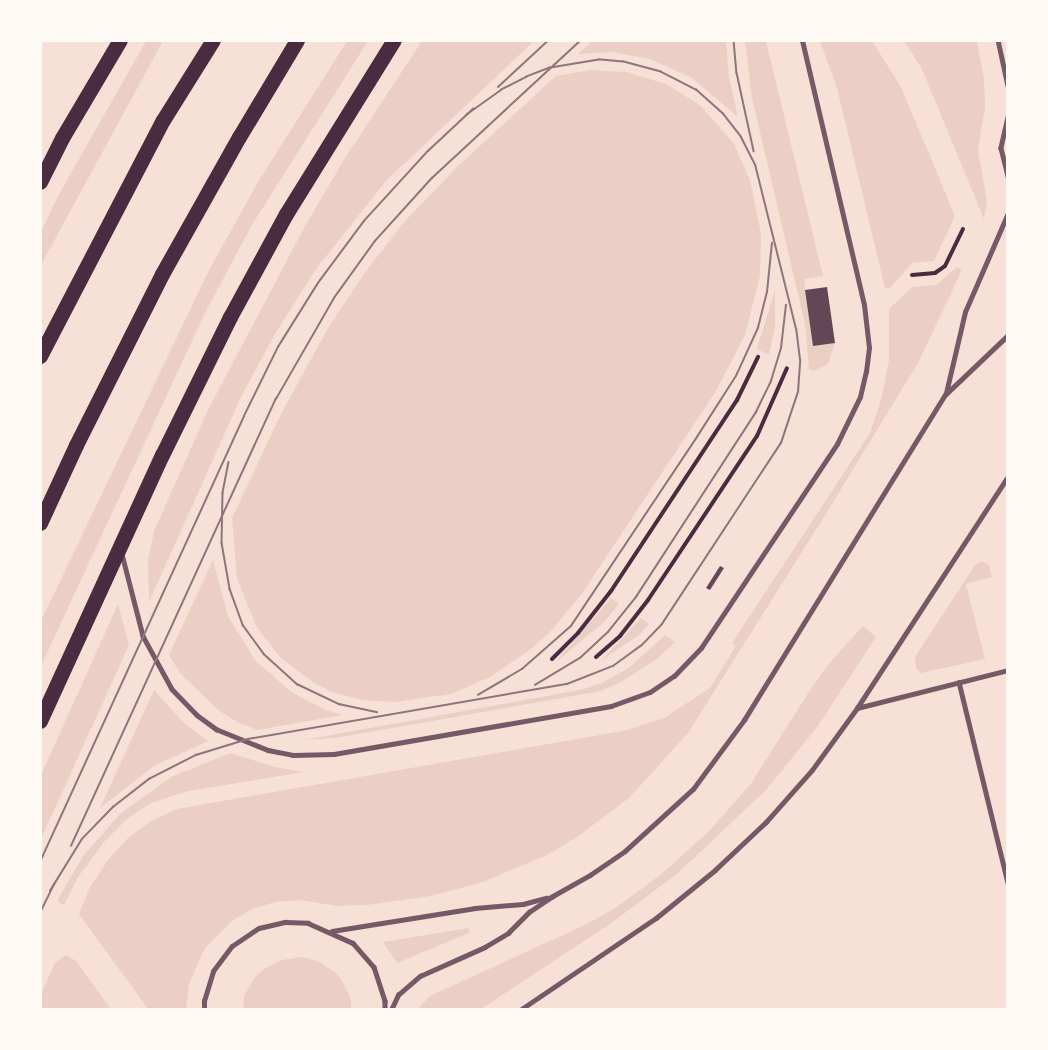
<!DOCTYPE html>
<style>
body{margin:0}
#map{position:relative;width:1048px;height:1050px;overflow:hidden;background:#f7e1d7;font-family:Rubik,sans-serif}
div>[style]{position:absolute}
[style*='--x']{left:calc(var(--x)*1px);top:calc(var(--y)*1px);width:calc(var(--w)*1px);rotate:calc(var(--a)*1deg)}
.green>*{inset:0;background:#ebcfc5}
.building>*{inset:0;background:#644757}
.path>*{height:4px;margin:-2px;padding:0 2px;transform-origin:2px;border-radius:2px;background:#4a2c40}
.service>*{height:4.5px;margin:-2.25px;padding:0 2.25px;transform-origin:2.25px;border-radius:2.25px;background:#755966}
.primary>*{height:15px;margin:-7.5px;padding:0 7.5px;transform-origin:7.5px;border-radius:7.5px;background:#4a2c40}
.tram>*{height:1.5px;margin:-0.75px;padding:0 0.75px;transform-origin:0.75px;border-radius:0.75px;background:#8f747c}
span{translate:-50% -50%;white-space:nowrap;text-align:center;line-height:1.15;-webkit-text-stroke:5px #fffaf5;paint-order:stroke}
.frame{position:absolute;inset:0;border:42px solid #fffaf5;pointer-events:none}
</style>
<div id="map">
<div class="green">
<div style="clip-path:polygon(593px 40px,726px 41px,729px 77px,738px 117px,692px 78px,650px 59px,612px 52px,578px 54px)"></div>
<div style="clip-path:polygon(146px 41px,163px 41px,41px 265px,41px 232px,58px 196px)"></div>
<div style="clip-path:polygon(347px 41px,368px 41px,252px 225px,206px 311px,41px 666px,41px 621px,209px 270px,258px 182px)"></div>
<div style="clip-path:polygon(422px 41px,534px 41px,386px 181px,316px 269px,275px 334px,242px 395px,149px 602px,148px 560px,154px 531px,209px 408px,305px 226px,345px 158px)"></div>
<div style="clip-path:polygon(745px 41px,766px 41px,823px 276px,804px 279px,813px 345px,835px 343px,828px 364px,816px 370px,809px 370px,805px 324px,752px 98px)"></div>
<div style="clip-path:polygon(820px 41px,872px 41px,901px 87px,955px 216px,934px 261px,912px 263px,890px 288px,885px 288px,837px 88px)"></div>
<div style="clip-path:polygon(904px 41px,977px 41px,984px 79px,985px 107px,978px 150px,987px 201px,984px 219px,921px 67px)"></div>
<div style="clip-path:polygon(590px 70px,626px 72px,666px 84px,701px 106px,734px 144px,750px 180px,761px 233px,760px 276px,745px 335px,716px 391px,581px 595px,551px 631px,530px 650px,490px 677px,451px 694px,395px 702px,362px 700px,332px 692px,313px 682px,282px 659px,257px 628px,237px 579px,232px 518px,281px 414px,328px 328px,366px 271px,404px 222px,459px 165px,556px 76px)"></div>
<div style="clip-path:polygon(957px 267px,962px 270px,919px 361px,829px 509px,688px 733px,629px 798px,577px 837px,549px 854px,483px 882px,431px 896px,367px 905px,337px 906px,299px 900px,275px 902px,252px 909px,232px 921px,205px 948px,189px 984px,186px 1009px,148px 1009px,79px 914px,89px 889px,108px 860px,128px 838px,151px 821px,177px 809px,199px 805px,623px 731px,664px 718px,710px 688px,736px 646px,732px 643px,870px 433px,882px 396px,889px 360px,889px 309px,912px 287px,936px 285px)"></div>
<div style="clip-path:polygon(775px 290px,775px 327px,769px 355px,757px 349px)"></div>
<div style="clip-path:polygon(213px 560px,228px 616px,255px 660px,291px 692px,326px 710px,343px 715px,257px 730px,237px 722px,218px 710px,180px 673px,169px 655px)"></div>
<div style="clip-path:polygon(981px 561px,989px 565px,992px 577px,966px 584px,985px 659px,921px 673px,916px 668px,915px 657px,975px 565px)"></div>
<div style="clip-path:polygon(611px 598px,619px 604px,605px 621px,553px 665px)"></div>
<div style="clip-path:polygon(118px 604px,129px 645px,41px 839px,41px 775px)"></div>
<div style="clip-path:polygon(641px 618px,649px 624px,639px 635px,601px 661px)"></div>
<div style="clip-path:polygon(863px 626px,876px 637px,818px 726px,766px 790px,678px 873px,610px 924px,481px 1009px,417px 1009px,430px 996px,587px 924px,615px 908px,663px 873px,709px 831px,750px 785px,812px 687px,832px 660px)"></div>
<div style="clip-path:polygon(665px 635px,675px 642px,657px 659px,621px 682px,601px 691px,336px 738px,303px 740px,580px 690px,604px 682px,630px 667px)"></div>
<div style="clip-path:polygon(154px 690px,183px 722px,208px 741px,154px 766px,100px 808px)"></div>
<div style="clip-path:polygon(230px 753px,275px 767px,305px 772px,188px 791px,151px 803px,127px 819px,104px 842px,78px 877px,64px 905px,57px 901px,83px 856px,120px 814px,171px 777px)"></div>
<div style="clip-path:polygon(469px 928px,469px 933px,397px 963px,383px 942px)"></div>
<div style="clip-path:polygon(66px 955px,76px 961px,111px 1009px,41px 1009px,41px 994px,55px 963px)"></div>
<div style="clip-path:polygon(302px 957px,320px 962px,336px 973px,343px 982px,351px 1000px,351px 1009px,243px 1009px,244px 996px,254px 978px,265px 968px,282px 960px)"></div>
</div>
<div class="building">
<div style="clip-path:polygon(827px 287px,835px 343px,813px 346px,805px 290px)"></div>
<div style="clip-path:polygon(720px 566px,724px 568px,710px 590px,706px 588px)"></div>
</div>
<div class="path">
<div style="--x:912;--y:275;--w:23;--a:-5"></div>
<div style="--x:935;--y:273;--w:12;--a:-35"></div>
<div style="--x:945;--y:266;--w:41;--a:-64.1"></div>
<div style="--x:596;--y:657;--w:32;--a:-41"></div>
<div style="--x:620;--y:636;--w:46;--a:-52.1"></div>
<div style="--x:648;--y:600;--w:197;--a:-56.4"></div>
<div style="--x:757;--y:436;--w:74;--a:-66.2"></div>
<div style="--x:552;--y:659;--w:37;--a:-45"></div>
<div style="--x:578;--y:633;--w:53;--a:-51.8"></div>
<div style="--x:611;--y:591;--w:229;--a:-56.6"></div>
<div style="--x:737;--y:400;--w:48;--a:-64"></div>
</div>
<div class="service">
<div style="--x:998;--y:40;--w:47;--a:77.7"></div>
<div style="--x:1008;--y:117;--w:32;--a:103"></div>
<div style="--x:1001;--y:148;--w:30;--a:76"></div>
<div style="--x:946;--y:393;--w:83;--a:-76.8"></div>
<div style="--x:965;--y:312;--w:108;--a:-66.5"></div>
<div style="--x:122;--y:554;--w:85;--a:75.6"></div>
<div style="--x:143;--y:636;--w:60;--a:61.3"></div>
<div style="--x:172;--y:689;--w:36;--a:46"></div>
<div style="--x:197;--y:715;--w:24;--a:36"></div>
<div style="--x:216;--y:729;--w:56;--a:22"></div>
<div style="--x:268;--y:750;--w:25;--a:11"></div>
<div style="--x:293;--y:755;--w:41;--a:-1.4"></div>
<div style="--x:334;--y:754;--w:281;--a:-9.8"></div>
<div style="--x:611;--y:706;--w:41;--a:-19.7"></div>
<div style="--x:650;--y:692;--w:29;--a:-34"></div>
<div style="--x:674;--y:676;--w:39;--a:-46"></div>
<div style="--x:701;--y:648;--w:245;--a:-56.3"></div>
<div style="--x:837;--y:444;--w:52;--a:-63.9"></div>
<div style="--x:860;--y:397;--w:26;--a:-77"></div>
<div style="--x:866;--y:372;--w:24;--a:-83"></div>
<div style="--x:869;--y:348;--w:43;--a:-96.6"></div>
<div style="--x:864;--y:305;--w:272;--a:-103.2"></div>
<div style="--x:959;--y:682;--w:207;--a:76.3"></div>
<div style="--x:857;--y:708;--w:156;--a:-14.1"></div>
<div style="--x:332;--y:931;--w:145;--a:-9.1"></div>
<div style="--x:475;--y:908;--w:48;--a:-4.8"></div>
<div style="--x:523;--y:904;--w:24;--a:-15"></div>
<div style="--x:204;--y:1010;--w:9;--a:-90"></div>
<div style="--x:204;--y:1001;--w:31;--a:-73"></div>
<div style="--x:213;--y:971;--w:31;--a:-53"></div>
<div style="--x:232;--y:946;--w:32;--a:-34"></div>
<div style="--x:259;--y:928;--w:27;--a:-13"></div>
<div style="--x:285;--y:922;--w:23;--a:2"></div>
<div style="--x:308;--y:923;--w:49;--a:24"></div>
<div style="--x:353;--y:943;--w:32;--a:49"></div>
<div style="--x:374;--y:967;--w:36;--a:72"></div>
<div style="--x:385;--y:1001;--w:9;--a:90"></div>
<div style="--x:391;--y:1010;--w:17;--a:-65"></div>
<div style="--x:398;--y:995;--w:29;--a:-41"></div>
<div style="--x:420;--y:976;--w:71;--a:-24"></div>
<div style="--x:485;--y:947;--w:27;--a:-31"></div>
<div style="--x:508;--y:933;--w:30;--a:-45"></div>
<div style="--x:529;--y:912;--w:27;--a:-34"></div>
<div style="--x:551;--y:897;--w:45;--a:-29.4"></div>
<div style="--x:590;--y:875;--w:42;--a:-34.4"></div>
<div style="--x:625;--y:851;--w:92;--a:-42.4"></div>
<div style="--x:693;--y:789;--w:86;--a:-53.5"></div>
<div style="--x:744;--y:720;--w:382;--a:-58.3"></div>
<div style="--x:945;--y:395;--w:87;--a:-43.6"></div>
<div style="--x:520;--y:1010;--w:164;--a:-34.1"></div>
<div style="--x:656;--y:918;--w:76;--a:-39.1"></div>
<div style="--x:715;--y:870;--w:70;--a:-43.3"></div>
<div style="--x:766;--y:822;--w:69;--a:-48.5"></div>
<div style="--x:812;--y:770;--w:77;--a:-54"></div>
<div style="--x:857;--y:708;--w:277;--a:-56.9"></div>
</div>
<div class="primary">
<div style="--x:40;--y:182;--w:49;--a:-63.4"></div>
<div style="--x:62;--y:138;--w:114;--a:-59.4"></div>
<div style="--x:40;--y:356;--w:266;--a:-62.5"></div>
<div style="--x:163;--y:120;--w:94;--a:-58"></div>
<div style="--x:40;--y:523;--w:86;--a:-65.2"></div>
<div style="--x:76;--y:445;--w:191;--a:-63.3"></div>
<div style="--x:162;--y:274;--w:157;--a:-60.7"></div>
<div style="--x:239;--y:137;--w:113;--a:-59.1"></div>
<div style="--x:40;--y:721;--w:293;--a:-65.4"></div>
<div style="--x:162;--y:455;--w:154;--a:-63.8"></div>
<div style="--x:230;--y:317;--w:117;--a:-61.5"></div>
<div style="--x:286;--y:214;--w:205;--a:-58.2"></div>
</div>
<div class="tram">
<div style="--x:734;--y:40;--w:33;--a:85"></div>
<div style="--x:737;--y:73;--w:80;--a:77.7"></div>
<div style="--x:498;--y:87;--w:69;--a:-42.7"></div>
<div style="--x:229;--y:462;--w:32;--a:101"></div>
<div style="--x:223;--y:493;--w:50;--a:91.1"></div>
<div style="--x:222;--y:543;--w:47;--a:80.1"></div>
<div style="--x:230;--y:589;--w:38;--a:70"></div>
<div style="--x:243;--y:625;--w:36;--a:54"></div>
<div style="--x:264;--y:654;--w:45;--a:42.3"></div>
<div style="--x:297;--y:684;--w:47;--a:25.5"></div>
<div style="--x:339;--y:704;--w:39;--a:12"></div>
<div style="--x:535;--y:685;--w:52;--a:-31"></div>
<div style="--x:580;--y:658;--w:38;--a:-43"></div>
<div style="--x:608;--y:632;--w:45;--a:-51.3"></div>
<div style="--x:636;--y:597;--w:221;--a:-57"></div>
<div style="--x:756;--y:412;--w:34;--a:-64"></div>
<div style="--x:771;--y:381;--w:34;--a:-73"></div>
<div style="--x:781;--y:348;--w:43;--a:-83.4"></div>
<div style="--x:478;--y:695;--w:51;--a:-30.6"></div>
<div style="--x:522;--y:669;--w:65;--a:-41.3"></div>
<div style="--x:571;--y:626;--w:227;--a:-56.3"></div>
<div style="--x:697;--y:437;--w:72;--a:-57.4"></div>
<div style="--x:736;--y:376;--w:53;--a:-65.4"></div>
<div style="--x:758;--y:328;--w:37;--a:-76"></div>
<div style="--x:767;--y:292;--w:49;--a:-84.2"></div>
<div style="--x:71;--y:846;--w:492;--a:-65.4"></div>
<div style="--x:276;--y:399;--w:116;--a:-60.1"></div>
<div style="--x:334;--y:298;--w:70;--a:-54.3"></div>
<div style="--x:375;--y:241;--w:85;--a:-47.9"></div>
<div style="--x:432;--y:178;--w:203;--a:-42.8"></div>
<div style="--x:40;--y:862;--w:490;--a:-65.4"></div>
<div style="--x:244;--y:416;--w:77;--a:-63.8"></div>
<div style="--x:278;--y:347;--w:75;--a:-58"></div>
<div style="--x:318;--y:283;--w:77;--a:-53.4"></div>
<div style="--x:364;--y:221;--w:95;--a:-47.6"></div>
<div style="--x:428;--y:151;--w:62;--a:-43"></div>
<div style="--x:50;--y:891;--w:61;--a:-58.4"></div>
<div style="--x:82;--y:839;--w:45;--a:-45.9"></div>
<div style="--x:113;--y:807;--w:46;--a:-37.9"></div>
<div style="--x:149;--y:779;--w:53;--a:-27.1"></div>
<div style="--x:196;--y:755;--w:54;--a:-17.1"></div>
<div style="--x:248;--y:739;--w:324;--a:-9.8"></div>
<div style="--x:567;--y:684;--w:49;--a:-21.4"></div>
<div style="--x:613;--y:666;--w:34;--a:-36"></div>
<div style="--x:641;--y:646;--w:30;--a:-46"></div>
<div style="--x:662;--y:624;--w:217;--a:-56.7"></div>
<div style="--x:781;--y:443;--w:54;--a:-71.6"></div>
<div style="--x:798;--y:392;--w:32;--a:-86"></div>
<div style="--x:800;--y:360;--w:31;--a:-97"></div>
<div style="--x:796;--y:329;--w:169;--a:-104"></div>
<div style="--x:755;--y:165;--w:31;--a:-117"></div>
<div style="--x:741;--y:137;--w:29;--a:-128"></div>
<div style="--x:723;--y:114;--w:36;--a:-138"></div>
<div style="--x:696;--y:90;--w:39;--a:-153"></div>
<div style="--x:661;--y:72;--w:39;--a:-165"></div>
<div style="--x:623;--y:62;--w:24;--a:-175"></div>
<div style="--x:599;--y:60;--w:50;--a:170.7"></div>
<div style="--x:550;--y:68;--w:25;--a:159"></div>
<div style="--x:527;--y:77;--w:28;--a:153"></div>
<div style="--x:502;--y:90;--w:43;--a:144.5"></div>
<div style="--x:40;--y:913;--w:32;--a:-64"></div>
</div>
<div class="frame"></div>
</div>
